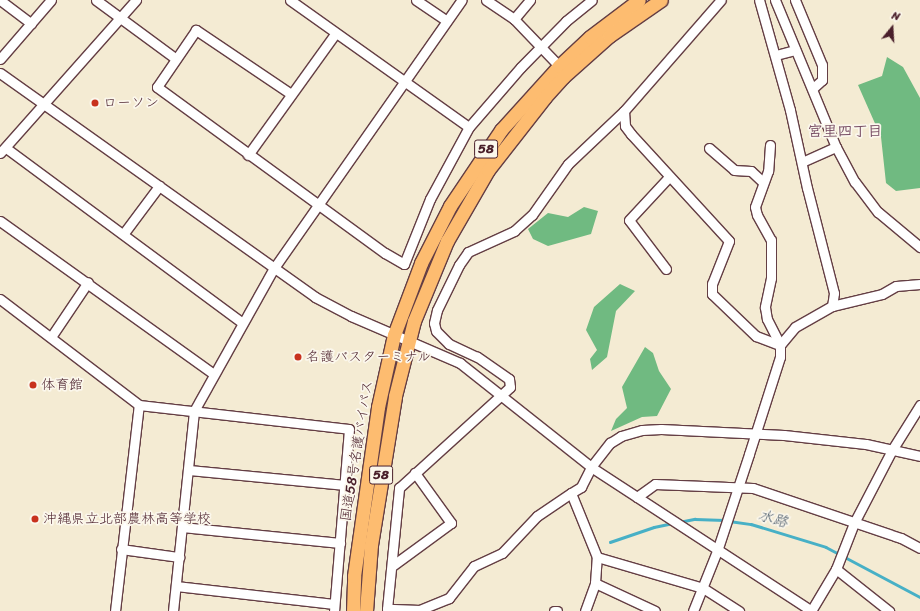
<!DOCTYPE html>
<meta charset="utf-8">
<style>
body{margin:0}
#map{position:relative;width:920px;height:611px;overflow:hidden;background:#f4ebd3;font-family:Sriracha,"Klee One",sans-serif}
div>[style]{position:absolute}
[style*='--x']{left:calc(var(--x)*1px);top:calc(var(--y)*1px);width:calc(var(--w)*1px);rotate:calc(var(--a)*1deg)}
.forest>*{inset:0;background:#70ba81}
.stream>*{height:2.5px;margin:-1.25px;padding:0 1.25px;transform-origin:1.25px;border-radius:1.25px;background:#47b0c6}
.roads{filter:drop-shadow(1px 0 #643e44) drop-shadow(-1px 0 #643e44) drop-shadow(0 1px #643e44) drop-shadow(0 -1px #643e44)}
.minor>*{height:9px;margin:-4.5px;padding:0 4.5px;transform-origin:4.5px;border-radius:4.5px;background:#fff}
.highway>*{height:13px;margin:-6.5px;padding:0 6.5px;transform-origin:6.5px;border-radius:6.5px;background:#fdbc70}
.dots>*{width:11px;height:11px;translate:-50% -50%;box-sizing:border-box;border:2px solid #fbf7ec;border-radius:50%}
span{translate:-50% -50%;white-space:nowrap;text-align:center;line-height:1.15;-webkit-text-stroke:3.5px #fbf7ec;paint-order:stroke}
.shield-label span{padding:1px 3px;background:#fbf7ec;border:1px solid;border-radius:3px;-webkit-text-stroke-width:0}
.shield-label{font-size:13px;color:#4a1f2b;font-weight:700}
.poi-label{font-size:14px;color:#4a1f2b}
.left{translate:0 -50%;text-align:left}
.street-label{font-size:14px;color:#4a1f2b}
.neighbourhood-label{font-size:15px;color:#784e65;font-weight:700}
.water-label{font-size:15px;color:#495969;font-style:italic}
.north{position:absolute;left:872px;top:8px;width:40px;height:40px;-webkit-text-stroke:3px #fbf7ec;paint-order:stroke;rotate:18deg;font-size:11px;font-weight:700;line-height:16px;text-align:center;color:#4a1f2b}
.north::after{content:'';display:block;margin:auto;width:14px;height:18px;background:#4a1f2b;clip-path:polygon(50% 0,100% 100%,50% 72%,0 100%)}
</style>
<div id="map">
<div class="forest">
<div style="clip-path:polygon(887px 57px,903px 67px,920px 98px,920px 188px,896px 191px,886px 183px,881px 137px,858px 85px,882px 76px)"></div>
<div style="clip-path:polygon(584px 207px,598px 211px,591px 234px,548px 246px,533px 239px,528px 229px,548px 213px,568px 217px)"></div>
<div style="clip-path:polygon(620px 284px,635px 291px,616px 311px,607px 357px,592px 370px,590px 359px,597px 350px,586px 330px,594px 307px)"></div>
<div style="clip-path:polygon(645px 347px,653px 353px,659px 371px,671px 389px,657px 416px,642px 417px,611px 431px,616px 419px,627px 408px,622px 387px)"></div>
</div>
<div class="stream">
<div style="--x:729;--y:521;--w:22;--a:8"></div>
<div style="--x:751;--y:524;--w:78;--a:17"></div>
<div style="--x:826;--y:547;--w:106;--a:28"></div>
<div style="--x:679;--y:522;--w:16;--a:-11"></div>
<div style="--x:695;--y:519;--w:29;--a:2"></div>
<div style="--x:610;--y:542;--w:46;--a:-18.8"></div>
<div style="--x:654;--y:527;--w:19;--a:-12"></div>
</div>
<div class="roads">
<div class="minor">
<div style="--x:0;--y:0;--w:39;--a:37"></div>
<div style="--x:96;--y:0;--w:98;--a:36.3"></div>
<div style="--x:290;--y:0;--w:219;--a:35.4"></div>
<div style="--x:416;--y:0;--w:37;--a:34"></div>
<div style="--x:486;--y:0;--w:34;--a:34"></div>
<div style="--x:514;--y:19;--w:65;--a:46.2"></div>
<div style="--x:775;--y:0;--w:159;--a:67.5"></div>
<div style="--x:836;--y:147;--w:40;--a:62"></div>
<div style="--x:855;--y:182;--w:38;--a:53"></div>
<div style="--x:878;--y:212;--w:55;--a:39.8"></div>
<div style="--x:795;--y:0;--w:70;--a:67.4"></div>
<div style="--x:822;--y:65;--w:15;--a:90"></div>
<div style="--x:822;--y:80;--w:13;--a:138"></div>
<div style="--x:514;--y:19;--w:25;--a:-50"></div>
<div style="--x:776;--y:55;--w:20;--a:-15"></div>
<div style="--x:0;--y:59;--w:78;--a:-49.2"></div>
<div style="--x:0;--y:73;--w:387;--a:35.4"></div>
<div style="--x:315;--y:297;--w:41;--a:27.8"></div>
<div style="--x:351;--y:316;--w:119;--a:23.3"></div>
<div style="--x:460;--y:363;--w:167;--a:38.4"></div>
<div style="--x:591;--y:467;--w:264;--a:33.1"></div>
<div style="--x:291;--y:94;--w:115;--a:-146"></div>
<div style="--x:196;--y:30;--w:69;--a:124.4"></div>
<div style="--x:157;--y:87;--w:282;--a:36.1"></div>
<div style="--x:385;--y:253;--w:22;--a:30"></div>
<div style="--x:404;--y:264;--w:70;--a:-68.2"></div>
<div style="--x:430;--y:199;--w:82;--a:-61.6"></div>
<div style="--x:469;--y:127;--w:79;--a:-49.1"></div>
<div style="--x:521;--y:67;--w:64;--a:-45.6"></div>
<div style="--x:566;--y:21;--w:33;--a:-39"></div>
<div style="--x:624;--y:111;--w:15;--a:86"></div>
<div style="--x:625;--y:126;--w:10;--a:53"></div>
<div style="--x:631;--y:134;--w:145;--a:47.5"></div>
<div style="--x:729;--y:241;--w:46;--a:111.6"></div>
<div style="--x:712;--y:284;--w:10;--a:90"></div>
<div style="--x:712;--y:294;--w:61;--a:43.7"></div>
<div style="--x:756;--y:336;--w:26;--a:21"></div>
<div style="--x:770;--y:145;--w:26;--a:94"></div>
<div style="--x:768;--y:171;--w:38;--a:110"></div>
<div style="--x:755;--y:207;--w:8;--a:76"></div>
<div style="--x:757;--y:215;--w:29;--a:61"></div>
<div style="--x:771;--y:240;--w:38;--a:90"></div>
<div style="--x:771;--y:278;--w:30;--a:102"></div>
<div style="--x:765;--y:307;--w:12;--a:81"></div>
<div style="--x:767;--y:319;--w:29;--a:63"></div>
<div style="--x:6;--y:148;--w:292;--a:36.5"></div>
<div style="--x:709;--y:148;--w:33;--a:41"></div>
<div style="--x:734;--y:170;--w:17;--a:3"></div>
<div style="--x:751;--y:171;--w:16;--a:43"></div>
<div style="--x:0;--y:153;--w:205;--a:-48.4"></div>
<div style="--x:248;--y:155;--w:149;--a:-54.3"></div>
<div style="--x:802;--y:162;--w:37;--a:-24"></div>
<div style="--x:0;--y:221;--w:263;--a:35.6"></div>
<div style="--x:124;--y:233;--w:59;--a:-53.3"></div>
<div style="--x:666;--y:269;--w:61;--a:-127.1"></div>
<div style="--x:629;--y:220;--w:59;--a:-47.1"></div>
<div style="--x:0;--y:299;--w:175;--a:37.3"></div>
<div style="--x:139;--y:405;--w:211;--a:6.5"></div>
<div style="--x:349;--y:429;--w:183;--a:94.7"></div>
<div style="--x:832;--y:306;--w:51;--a:-13.5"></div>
<div style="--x:882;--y:294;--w:16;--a:-30"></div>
<div style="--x:896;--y:286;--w:24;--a:-5"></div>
<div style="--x:51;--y:337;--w:66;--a:-56.1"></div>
<div style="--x:189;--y:470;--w:157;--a:5.5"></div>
<div style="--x:571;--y:493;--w:41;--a:145.9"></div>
<div style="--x:537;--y:516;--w:51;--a:133.4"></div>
<div style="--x:502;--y:553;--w:31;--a:155"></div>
<div style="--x:474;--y:566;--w:41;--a:128"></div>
<div style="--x:449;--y:598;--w:31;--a:158"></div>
<div style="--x:420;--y:610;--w:33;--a:-178"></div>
<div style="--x:387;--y:609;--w:122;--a:-84.3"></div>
<div style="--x:399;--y:488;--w:150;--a:-42.3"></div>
<div style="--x:510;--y:387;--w:8;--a:-97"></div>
<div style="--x:509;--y:379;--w:39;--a:-145"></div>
<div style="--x:477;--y:357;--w:31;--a:-155"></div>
<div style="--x:449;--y:344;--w:18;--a:-135"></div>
<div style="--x:436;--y:331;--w:8;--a:-104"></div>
<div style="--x:434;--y:323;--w:13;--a:-77"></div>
<div style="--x:437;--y:310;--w:50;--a:-63.9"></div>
<div style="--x:459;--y:265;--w:16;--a:-55"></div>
<div style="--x:468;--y:252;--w:51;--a:-24.5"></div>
<div style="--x:514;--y:231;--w:24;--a:-42"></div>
<div style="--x:532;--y:215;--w:62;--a:-54.8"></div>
<div style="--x:568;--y:164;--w:77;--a:-43.4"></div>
<div style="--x:624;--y:111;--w:147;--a:-48.9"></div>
<div style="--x:637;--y:497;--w:22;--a:-36"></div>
<div style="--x:655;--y:484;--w:98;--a:2.3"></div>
<div style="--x:753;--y:488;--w:156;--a:18.7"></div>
<div style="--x:901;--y:538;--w:21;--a:28"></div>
<div style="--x:182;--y:527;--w:159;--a:5.8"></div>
<div style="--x:121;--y:549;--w:59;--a:7.9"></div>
<div style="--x:597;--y:557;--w:110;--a:16.3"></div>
<div style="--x:703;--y:588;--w:43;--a:32.6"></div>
<div style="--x:392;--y:566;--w:73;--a:-36.1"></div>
<div style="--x:451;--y:523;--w:62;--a:-125.8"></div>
<div style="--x:836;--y:569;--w:68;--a:38.4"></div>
<div style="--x:595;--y:583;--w:66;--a:25"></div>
<div style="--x:176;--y:586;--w:159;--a:6.5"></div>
<div style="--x:115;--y:611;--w:207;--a:-83.4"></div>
<div style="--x:173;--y:611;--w:201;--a:-84"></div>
<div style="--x:194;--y:411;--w:164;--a:-60.8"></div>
<div style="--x:274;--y:268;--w:327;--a:-55"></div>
<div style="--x:554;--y:611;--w:3;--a:0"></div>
<div style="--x:585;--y:611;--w:30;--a:-70"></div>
<div style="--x:595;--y:583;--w:26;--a:-86"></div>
<div style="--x:597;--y:557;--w:69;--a:-112.1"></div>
<div style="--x:571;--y:493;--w:12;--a:-31"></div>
<div style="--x:581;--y:487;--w:22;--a:-63"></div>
<div style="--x:591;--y:467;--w:31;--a:-52"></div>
<div style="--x:610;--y:443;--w:13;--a:-32"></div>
<div style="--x:621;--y:436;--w:22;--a:-16"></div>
<div style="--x:642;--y:430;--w:19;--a:-3"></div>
<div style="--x:661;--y:429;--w:123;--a:2.8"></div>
<div style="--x:784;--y:435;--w:82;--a:6.3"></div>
<div style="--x:866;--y:444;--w:55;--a:12.5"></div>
<div style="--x:693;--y:611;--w:65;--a:-68.2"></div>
<div style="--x:717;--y:551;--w:102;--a:-71.7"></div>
<div style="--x:749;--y:454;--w:102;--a:-72.3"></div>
<div style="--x:780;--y:357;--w:12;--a:-90"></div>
<div style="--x:780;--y:345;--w:23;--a:-50"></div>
<div style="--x:795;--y:327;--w:43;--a:-29.6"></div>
<div style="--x:832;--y:306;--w:13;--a:-81"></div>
<div style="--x:834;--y:293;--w:108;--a:-104.4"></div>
<div style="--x:807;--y:188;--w:80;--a:-102.3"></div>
<div style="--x:790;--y:110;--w:114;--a:-105.7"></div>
<div style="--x:811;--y:611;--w:49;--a:-59.2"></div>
<div style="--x:836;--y:569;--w:49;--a:-68.6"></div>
<div style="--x:854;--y:523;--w:82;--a:-62.5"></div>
<div style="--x:892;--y:450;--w:53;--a:-58.1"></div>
</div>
<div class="highway">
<div style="--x:353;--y:611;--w:35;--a:-88"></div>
<div style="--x:354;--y:576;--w:171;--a:-81.9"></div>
<div style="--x:378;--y:407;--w:74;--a:-77.5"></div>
<div style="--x:394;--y:335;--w:77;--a:-69.4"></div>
<div style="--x:421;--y:263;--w:64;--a:-63"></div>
<div style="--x:450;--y:206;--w:92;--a:-56.1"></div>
<div style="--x:501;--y:130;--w:86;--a:-47.8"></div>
<div style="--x:559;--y:66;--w:42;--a:-43.1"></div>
<div style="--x:590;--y:37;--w:61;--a:-37.1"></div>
<div style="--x:366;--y:611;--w:66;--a:-85.7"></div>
<div style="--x:371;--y:545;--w:151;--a:-80.8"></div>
<div style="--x:395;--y:396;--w:77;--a:-75.8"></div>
<div style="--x:414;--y:321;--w:87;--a:-67.6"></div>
<div style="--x:447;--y:241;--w:82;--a:-60"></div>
<div style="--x:488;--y:170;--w:93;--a:-52"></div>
<div style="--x:545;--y:97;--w:27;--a:-48"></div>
<div style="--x:563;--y:77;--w:62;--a:-41.7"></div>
<div style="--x:609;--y:36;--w:63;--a:-34.7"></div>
</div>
</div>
<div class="dots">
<div style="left:95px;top:103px;background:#c8321e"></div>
<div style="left:298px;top:357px;background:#c8321e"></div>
<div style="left:33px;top:385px;background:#c8321e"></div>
<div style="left:35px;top:519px;background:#c8321e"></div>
</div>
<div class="shield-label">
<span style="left:486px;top:149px">58</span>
<span style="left:381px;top:475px">58</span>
</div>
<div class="poi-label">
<span class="left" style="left:103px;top:103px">ローソン</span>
<span class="left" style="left:306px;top:357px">名護バスターミナル</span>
<span class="left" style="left:41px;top:385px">体育館</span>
<span class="left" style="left:43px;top:519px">沖縄県立北部農林高等学校</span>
</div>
<div class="street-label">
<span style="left:357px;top:451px;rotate:-81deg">国道58号名護バイパス</span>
</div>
<div class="neighbourhood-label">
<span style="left:845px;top:132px">宮里四丁目</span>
</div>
<div class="water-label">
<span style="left:773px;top:519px;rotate:16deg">水路</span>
</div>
<div class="north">N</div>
</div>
